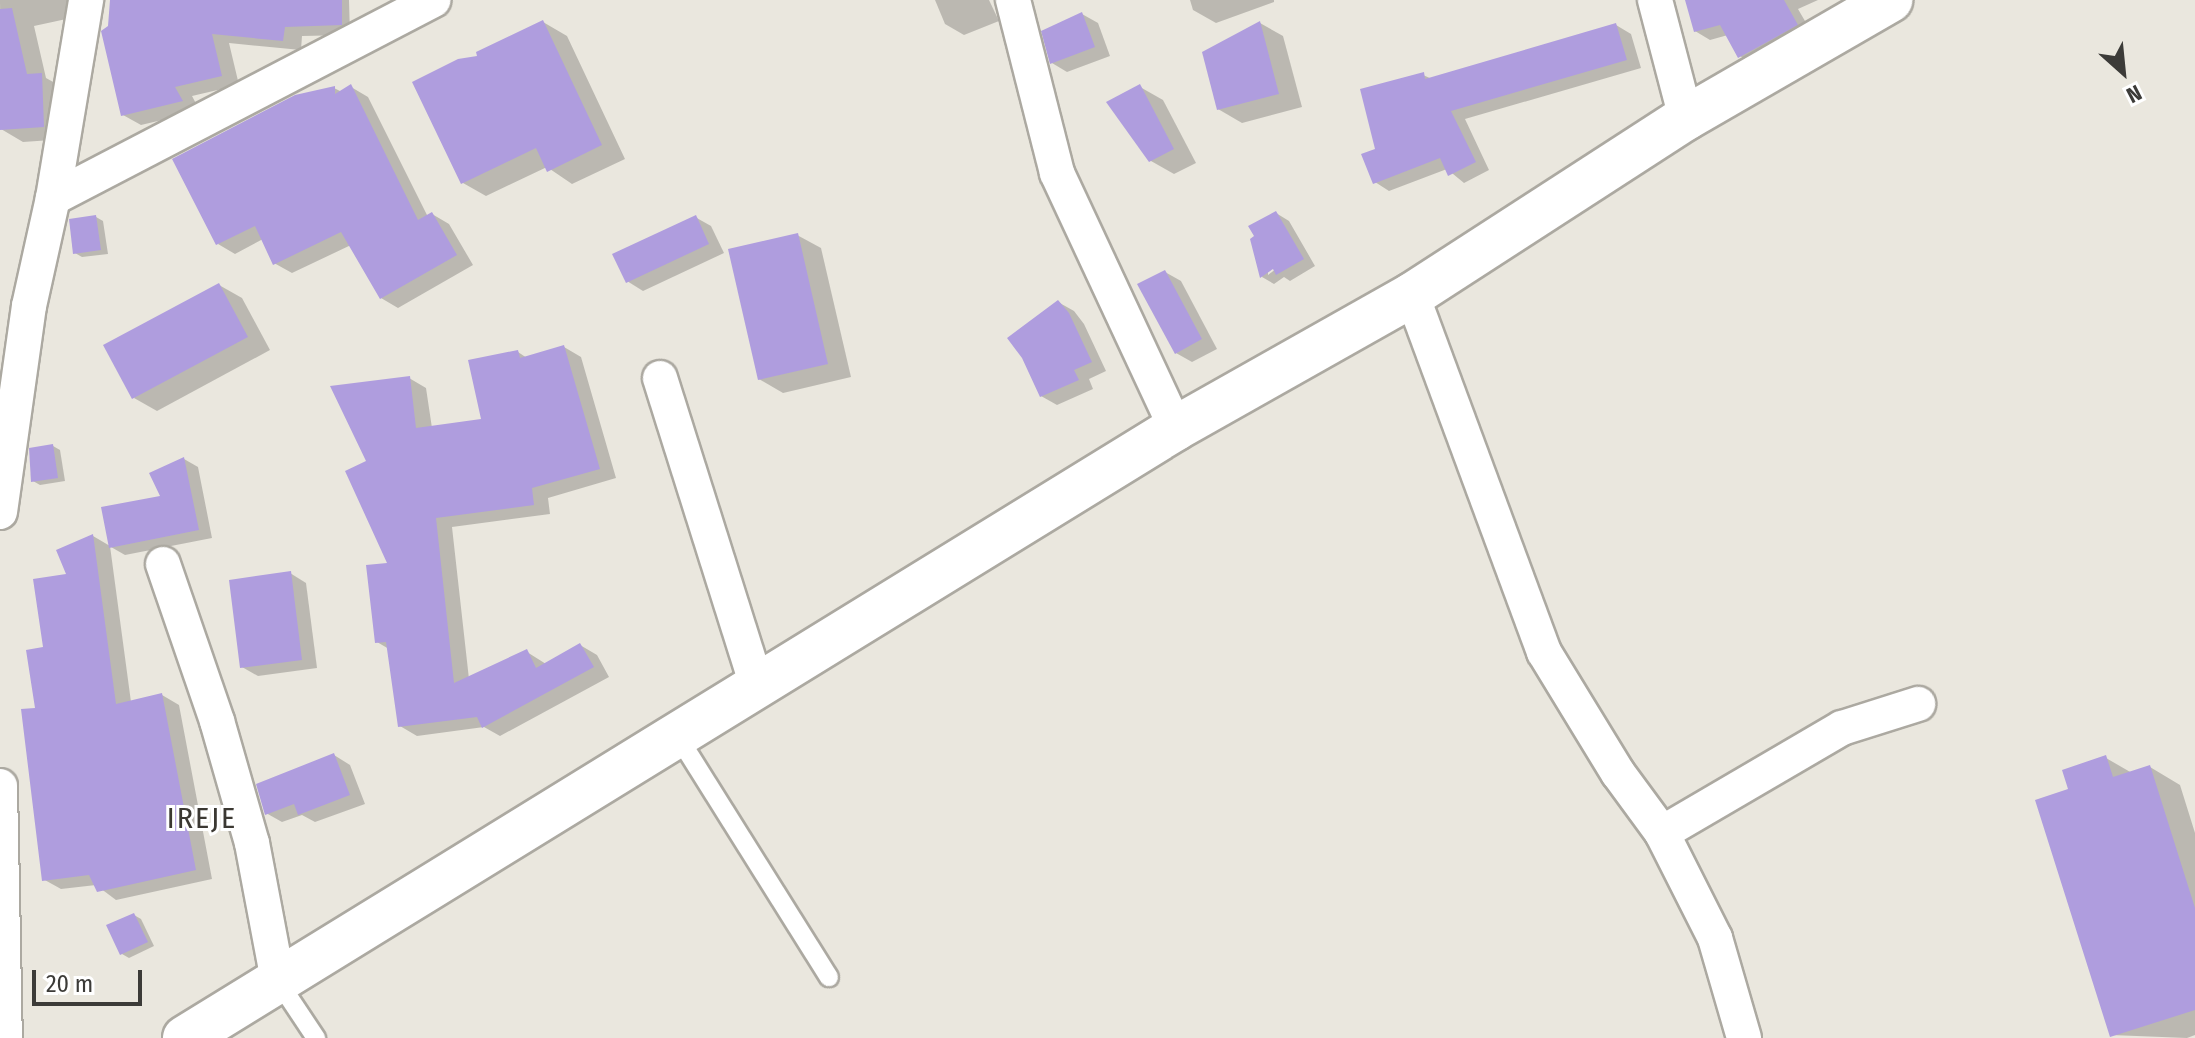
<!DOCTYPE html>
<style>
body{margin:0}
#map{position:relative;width:2195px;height:1038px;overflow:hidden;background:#eae7de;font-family:"Fira Sans Condensed",sans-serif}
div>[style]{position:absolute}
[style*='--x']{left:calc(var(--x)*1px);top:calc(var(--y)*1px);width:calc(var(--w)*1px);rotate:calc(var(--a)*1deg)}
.shadow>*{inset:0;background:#0003}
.building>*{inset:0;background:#af9dde}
.roads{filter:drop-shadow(2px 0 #aca9a1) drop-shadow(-2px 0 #aca9a1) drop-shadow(0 2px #aca9a1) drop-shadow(0 -2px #aca9a1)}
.lane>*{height:18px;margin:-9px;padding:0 9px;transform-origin:9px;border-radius:9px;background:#fff}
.street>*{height:34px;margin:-17px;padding:0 17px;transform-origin:17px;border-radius:17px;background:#fff}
.secondary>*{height:44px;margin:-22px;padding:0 22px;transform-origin:22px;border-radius:22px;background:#fff}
span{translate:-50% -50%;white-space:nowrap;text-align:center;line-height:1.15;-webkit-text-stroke:6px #fff;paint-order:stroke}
.quarter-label{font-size:30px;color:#3b3832;letter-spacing:2px}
.north{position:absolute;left:2083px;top:32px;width:80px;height:80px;-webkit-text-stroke:6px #fff;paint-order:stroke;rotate:153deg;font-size:22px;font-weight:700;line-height:32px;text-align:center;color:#3c3b38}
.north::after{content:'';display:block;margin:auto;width:28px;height:36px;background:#3c3b38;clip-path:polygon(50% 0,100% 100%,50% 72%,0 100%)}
.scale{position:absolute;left:32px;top:970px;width:110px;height:36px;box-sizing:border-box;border:4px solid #3c3b38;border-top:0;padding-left:10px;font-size:24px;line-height:28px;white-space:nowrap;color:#3c3b38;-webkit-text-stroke:6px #fff;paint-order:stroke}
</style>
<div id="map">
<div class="shadow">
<div style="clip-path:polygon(0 0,67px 0,71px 18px,34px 26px,46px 78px,64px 88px,66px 139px,23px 142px,1px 129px)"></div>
<div style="clip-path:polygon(112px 0,349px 0,350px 35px,302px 36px,301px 50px,229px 43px,239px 85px,192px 96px,200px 111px,141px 125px,123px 115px,110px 27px)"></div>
<div style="clip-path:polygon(935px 0,989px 0,999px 21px,964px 35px,945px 24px)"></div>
<div style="clip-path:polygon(1190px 0,1274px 0,1274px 2px,1216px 23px,1193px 10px)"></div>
<div style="clip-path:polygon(1687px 0,1818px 0,1798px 9px,1812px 33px,1755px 65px,1740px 56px,1728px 35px,1710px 40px,1695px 31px)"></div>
<div style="clip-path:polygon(1082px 14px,1098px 23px,1110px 56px,1067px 72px,1052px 63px)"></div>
<div style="clip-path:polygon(543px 22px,567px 36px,625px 159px,572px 184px,547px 167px,486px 196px,463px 183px,479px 57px)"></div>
<div style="clip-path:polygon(1260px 23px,1283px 36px,1302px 107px,1242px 123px,1218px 109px)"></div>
<div style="clip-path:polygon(1616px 25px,1631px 34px,1641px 68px,1465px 119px,1489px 170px,1464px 183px,1447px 169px,1389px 191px,1375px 182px,1377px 150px,1423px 75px,1432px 79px)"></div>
<div style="clip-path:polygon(351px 87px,368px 97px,428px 217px,432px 214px,449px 224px,473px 265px,398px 308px,381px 298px,351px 245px,292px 273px,274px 263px,263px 239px,235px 254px,218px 244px,334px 88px,342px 92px)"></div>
<div style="clip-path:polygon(1140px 87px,1163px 100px,1196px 163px,1174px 174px,1151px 161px)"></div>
<div style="clip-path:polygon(evenodd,1276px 213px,1289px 221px,1315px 266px,1290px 281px,1284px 277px,1274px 284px,1262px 277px,1276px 213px,1282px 264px,1268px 275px,1268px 270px,1282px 264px)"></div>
<div style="clip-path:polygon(96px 217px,103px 221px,108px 254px,82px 257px,75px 253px)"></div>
<div style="clip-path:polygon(695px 217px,711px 226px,724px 253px,643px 291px,627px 281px)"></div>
<div style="clip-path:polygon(797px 235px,821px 248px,851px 377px,783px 393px,759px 379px)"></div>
<div style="clip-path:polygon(1165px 272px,1181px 281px,1217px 349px,1192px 362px,1176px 353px)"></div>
<div style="clip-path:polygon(219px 285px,242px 298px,270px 350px,157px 411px,134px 398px)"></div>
<div style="clip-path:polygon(1058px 302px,1074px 311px,1084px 324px,1106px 371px,1089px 379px,1093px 389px,1057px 405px,1041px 396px,1024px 357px)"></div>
<div style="clip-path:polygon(564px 347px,581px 357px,616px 478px,548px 498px,550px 514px,452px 527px,469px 679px,527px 652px,546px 664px,580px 645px,597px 655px,609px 677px,500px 736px,484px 727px,417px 736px,400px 726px,389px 649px,377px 642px,390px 564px,368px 462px,409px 378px,426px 388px,432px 428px,483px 421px,518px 352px,527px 358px)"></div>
<div style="clip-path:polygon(53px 446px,60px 450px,65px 481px,40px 485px,33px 481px)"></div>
<div style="clip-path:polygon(184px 459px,198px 467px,212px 538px,125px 555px,111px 547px,163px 497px)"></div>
<div style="clip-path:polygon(93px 536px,110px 546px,131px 702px,162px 695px,179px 705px,212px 879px,116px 900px,96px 885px,61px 889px,43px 879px,37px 709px,45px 649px,69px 576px)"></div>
<div style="clip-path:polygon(290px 573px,306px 583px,317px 668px,258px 676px,242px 667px)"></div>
<div style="clip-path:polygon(334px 755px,350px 765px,365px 804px,315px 822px,302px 815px,282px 822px,266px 813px)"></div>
<div style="clip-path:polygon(2106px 758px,2132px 773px,2150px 767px,2180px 785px,2195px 833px,2195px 1035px,2187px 1038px,2111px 1035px,2071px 790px)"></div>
<div style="clip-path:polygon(134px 915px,141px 919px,154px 946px,129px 958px,122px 954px)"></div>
</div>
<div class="building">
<div style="clip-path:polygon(110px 0,342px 0,342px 25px,285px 27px,283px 41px,212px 34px,222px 76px,175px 87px,183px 101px,121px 116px,101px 31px,108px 26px)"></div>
<div style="clip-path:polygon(1685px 0,1784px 0,1798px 25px,1738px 58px,1720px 25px,1694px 32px)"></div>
<div style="clip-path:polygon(12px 8px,27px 74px,42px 73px,44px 127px,0 130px,0 9px)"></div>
<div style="clip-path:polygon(1082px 12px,1095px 47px,1050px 64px,1041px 31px)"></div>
<div style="clip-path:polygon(543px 20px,602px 145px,547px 172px,536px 148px,461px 184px,412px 82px,458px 59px,477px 56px,476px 52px)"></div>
<div style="clip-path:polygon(1260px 21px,1279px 94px,1217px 110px,1202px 52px)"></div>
<div style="clip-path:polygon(1616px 23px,1627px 60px,1451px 111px,1476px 162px,1448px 176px,1440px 158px,1373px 184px,1361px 154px,1375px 149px,1360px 89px,1424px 72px,1425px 79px)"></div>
<div style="clip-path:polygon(351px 84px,418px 220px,432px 212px,457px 255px,380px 299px,341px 232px,273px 265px,255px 226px,216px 245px,172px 159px,295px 95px,335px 86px,335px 94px)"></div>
<div style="clip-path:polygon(1140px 84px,1174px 149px,1149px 162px,1106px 102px)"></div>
<div style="clip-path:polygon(1276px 211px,1304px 259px,1276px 275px,1273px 269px,1260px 278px,1250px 239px,1254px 236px,1248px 226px)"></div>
<div style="clip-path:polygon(96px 215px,101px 250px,73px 254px,69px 219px)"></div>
<div style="clip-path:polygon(696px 215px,709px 244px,626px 283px,612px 254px)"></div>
<div style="clip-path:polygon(798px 233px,828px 364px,758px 380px,728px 249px)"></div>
<div style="clip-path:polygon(1165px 270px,1202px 339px,1175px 354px,1137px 284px)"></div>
<div style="clip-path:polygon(219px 283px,248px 337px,132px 399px,103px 345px)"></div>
<div style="clip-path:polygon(1058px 300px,1069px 313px,1092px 362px,1074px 370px,1079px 380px,1040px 397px,1022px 358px,1007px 338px)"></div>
<div style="clip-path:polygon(564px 345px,600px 469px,532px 488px,534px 505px,436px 518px,454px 683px,527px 649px,536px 668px,580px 643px,594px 667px,482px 728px,477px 717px,398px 727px,386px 642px,375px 643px,366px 565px,387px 563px,345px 471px,366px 461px,330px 386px,410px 376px,416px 428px,481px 419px,468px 360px,518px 350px,520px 358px)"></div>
<div style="clip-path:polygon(53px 444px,58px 478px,31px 482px,29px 448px)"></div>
<div style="clip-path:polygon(184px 457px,199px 530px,109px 548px,101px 507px,160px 496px,149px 473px)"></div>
<div style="clip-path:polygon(93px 534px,116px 704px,162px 693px,196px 870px,97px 892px,89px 875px,42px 881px,21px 709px,35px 708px,26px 650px,43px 647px,33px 579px,66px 574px,56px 550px)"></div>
<div style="clip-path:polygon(291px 571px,302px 660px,240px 668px,229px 580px)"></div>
<div style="clip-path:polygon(334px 753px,350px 795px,298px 815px,294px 804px,265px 815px,256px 784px)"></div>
<div style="clip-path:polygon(2106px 755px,2113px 777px,2150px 765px,2195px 908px,2195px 1010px,2110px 1037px,2035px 800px,2068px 789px,2062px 770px)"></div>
<div style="clip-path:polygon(134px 913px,148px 942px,120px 955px,106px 925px)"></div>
</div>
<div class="roads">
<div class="lane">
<div style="--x:677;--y:735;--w:286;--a:57.9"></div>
<div style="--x:278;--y:981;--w:69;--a:56.3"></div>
</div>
<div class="street">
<div style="--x:1013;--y:0;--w:179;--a:75.7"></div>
<div style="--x:1057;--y:173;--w:281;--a:65"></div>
<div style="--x:1655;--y:0;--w:122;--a:75.3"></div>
<div style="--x:53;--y:198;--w:429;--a:-27.5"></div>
<div style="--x:1412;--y:295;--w:381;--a:69.7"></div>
<div style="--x:1544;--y:652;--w:142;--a:58.6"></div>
<div style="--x:1618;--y:773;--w:74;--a:53.7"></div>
<div style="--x:1662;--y:833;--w:118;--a:63.2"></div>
<div style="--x:1715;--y:938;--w:104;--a:73.8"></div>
<div style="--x:660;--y:378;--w:323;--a:72.5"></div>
<div style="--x:0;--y:512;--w:208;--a:-82"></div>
<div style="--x:29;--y:306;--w:111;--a:-77.5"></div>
<div style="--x:53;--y:198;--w:201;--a:-80.5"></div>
<div style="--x:163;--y:564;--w:166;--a:71"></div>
<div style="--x:217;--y:721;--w:127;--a:74"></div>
<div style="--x:252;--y:843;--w:140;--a:79.3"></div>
<div style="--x:0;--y:786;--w:252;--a:88.9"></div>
<div style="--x:1662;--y:833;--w:208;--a:-30.3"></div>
<div style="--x:1842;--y:728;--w:80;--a:-17.5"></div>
</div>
<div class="secondary">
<div style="--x:185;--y:1038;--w:1164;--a:-31.61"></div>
<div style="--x:1176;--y:428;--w:271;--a:-29.4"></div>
<div style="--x:1412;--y:295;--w:326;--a:-32.9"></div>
<div style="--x:1686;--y:118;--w:236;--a:-30"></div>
</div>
</div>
<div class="quarter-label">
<span style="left:202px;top:818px">IREJE</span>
</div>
<div class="north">N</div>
<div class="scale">20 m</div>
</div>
